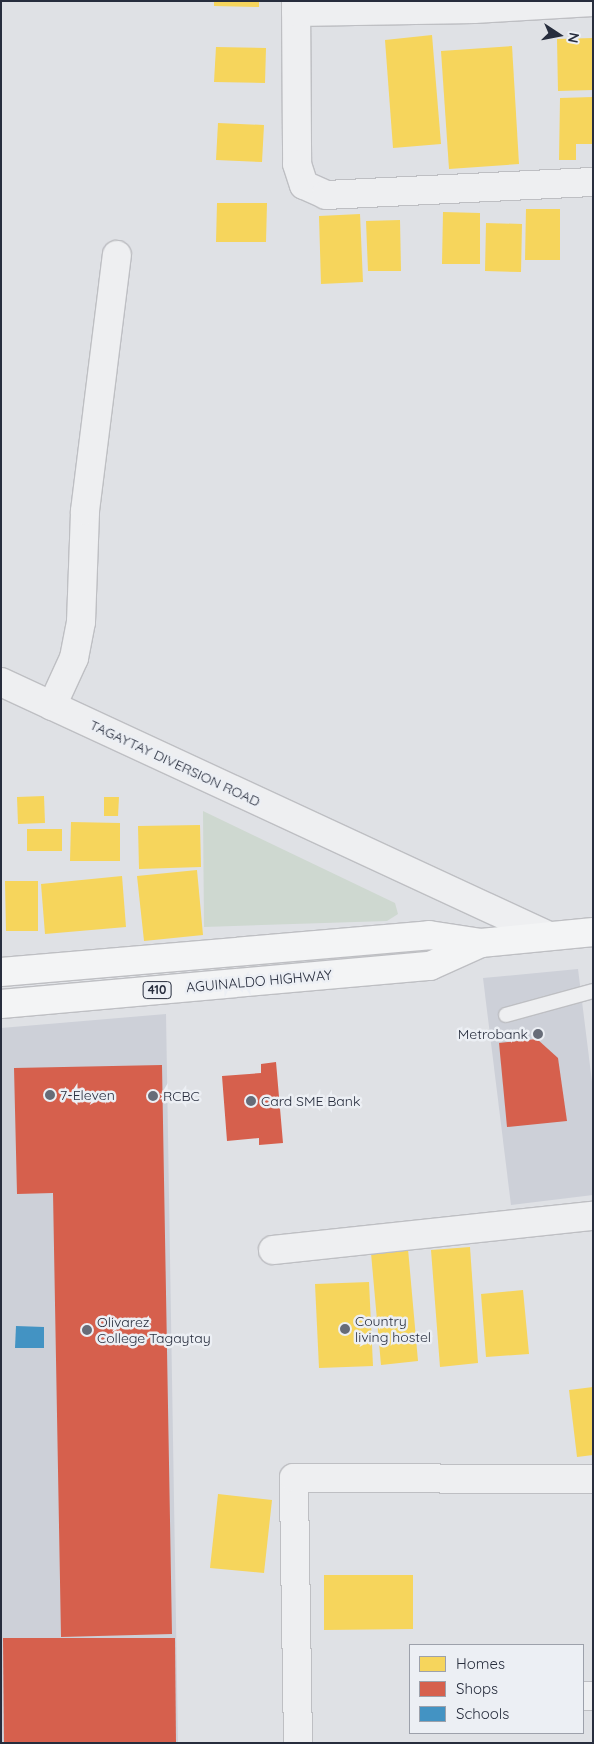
<!DOCTYPE html>
<style>
body{margin:0}
#map{position:relative;width:594px;height:1744px;overflow:hidden;background:#dfe1e5;font-family:Quicksand,sans-serif}
div>[style]{position:absolute}
[style*='--x']{left:calc(var(--x)*1px);top:calc(var(--y)*1px);width:calc(var(--w)*1px);rotate:calc(var(--a)*1deg)}
.built>*{inset:0;background:#cdd0d8}
.green>*{inset:0;background:#ced8d0}
.homes>*{inset:0;background:#f6d55c}
.shops>*{inset:0;background:#d6604d}
.schools>*{inset:0;background:#4393c3}
.roads{filter:drop-shadow(1px 0 #bebfc3) drop-shadow(-1px 0 #bebfc3) drop-shadow(0 1px #bebfc3) drop-shadow(0 -1px #bebfc3)}
.service>*{height:14px;margin:-7px;padding:0 7px;transform-origin:7px;border-radius:7px;background:#eeeff1}
.minor>*{height:28px;margin:-14px;padding:0 14px;transform-origin:14px;border-radius:14px;background:#eeeff1}
.tertiary>*{height:28px;margin:-14px;padding:0 14px;transform-origin:14px;border-radius:14px;background:#eeeff1}
.primary>*{height:28px;margin:-14px;padding:0 14px;transform-origin:14px;border-radius:14px;background:#f3f4f5}
.dots>*{width:14px;height:14px;translate:-50% -50%;box-sizing:border-box;border:2px solid #eceff4;border-radius:50%}
span{translate:-50% -50%;white-space:nowrap;text-align:center;line-height:1.15;-webkit-text-stroke:5px #eceff4;paint-order:stroke}
.shield-label span{padding:1px 4px;background:#eceff4;border:1px solid;border-radius:4px;-webkit-text-stroke-width:0}
.shield-label{font-size:12px;color:#272d3d;font-weight:700}
.street-label{font-size:14px;color:#272d3d}
.poi-label{font-size:14px;color:#272d3d}
.right{translate:-100% -50%;text-align:right}
.left{translate:0 -50%;text-align:left}
.frame{position:absolute;inset:0;border:2px solid #272d3d;pointer-events:none}
.legend{position:absolute;left:409px;top:1644px;width:175px;height:90px;box-sizing:border-box;background:#eceff4;border:1px solid #9da1ab;margin:0;padding:6px 9px;list-style:none;font-size:15px;color:#272d3d}
.legend li{display:flex;align-items:center;gap:10px;height:25px}
.legend b{width:25px;border:1px solid #9da1ab}
.north{position:absolute;left:534px;top:10px;width:50px;height:50px;-webkit-text-stroke:4px #eceff4;paint-order:stroke;rotate:101deg;font-size:14px;font-weight:700;line-height:20px;text-align:center;color:#272d3d}
.north::after{content:'';display:block;margin:auto;width:18px;height:22px;background:#272d3d;clip-path:polygon(50% 0,100% 100%,50% 72%,0 100%)}
</style>
<div id="map">
<div class="built">
<div style="clip-path:polygon(578px 969px,593px 1090px,593px 1195px,511px 1205px,483px 978px)"></div>
<div style="clip-path:polygon(166px 1014px,178px 1743px,1px 1743px,1px 1028px)"></div>
</div>
<div class="green">
<div style="clip-path:polygon(203px 811px,395px 903px,398px 914px,387px 921px,204px 927px)"></div>
</div>
<div class="homes">
<div style="clip-path:polygon(214px 1px,259px 1px,259px 7px,214px 6px)"></div>
<div style="clip-path:polygon(432px 35px,441px 144px,393px 148px,385px 40px)"></div>
<div style="clip-path:polygon(593px 38px,593px 90px,558px 91px,557px 39px)"></div>
<div style="clip-path:polygon(512px 46px,519px 164px,449px 169px,441px 51px)"></div>
<div style="clip-path:polygon(216px 47px,266px 48px,265px 83px,214px 82px)"></div>
<div style="clip-path:polygon(593px 97px,593px 144px,576px 144px,576px 160px,559px 160px,560px 98px)"></div>
<div style="clip-path:polygon(218px 123px,264px 125px,262px 162px,216px 160px)"></div>
<div style="clip-path:polygon(217px 203px,267px 203px,266px 242px,216px 242px)"></div>
<div style="clip-path:polygon(526px 209px,560px 209px,560px 260px,525px 260px)"></div>
<div style="clip-path:polygon(443px 212px,480px 213px,480px 264px,442px 264px)"></div>
<div style="clip-path:polygon(360px 214px,363px 282px,321px 284px,319px 216px)"></div>
<div style="clip-path:polygon(400px 220px,401px 271px,368px 271px,366px 221px)"></div>
<div style="clip-path:polygon(486px 223px,522px 224px,521px 272px,485px 271px)"></div>
<div style="clip-path:polygon(44px 796px,45px 823px,18px 824px,17px 797px)"></div>
<div style="clip-path:polygon(104px 797px,119px 797px,118px 816px,104px 816px)"></div>
<div style="clip-path:polygon(71px 822px,120px 823px,120px 861px,70px 861px)"></div>
<div style="clip-path:polygon(200px 825px,201px 867px,139px 869px,138px 826px)"></div>
<div style="clip-path:polygon(27px 829px,62px 829px,62px 851px,27px 851px)"></div>
<div style="clip-path:polygon(197px 870px,203px 935px,144px 941px,137px 876px)"></div>
<div style="clip-path:polygon(122px 876px,126px 927px,45px 934px,41px 884px)"></div>
<div style="clip-path:polygon(5px 881px,38px 881px,38px 931px,6px 931px)"></div>
<div style="clip-path:polygon(470px 1247px,478px 1363px,440px 1367px,431px 1250px)"></div>
<div style="clip-path:polygon(408px 1249px,418px 1361px,381px 1365px,371px 1253px)"></div>
<div style="clip-path:polygon(369px 1282px,373px 1366px,319px 1368px,315px 1284px)"></div>
<div style="clip-path:polygon(523px 1290px,529px 1354px,486px 1357px,481px 1294px)"></div>
<div style="clip-path:polygon(593px 1387px,593px 1455px,577px 1457px,569px 1390px)"></div>
<div style="clip-path:polygon(218px 1494px,272px 1500px,264px 1573px,210px 1568px)"></div>
<div style="clip-path:polygon(324px 1575px,413px 1575px,413px 1629px,324px 1630px)"></div>
</div>
<div class="shops">
<div style="clip-path:polygon(537px 1039px,558px 1058px,567px 1121px,507px 1127px,499px 1043px)"></div>
<div style="clip-path:polygon(276px 1062px,283px 1143px,259px 1145px,259px 1138px,227px 1141px,222px 1076px,261px 1073px,261px 1064px)"></div>
<div style="clip-path:polygon(162px 1065px,172px 1634px,61px 1637px,53px 1193px,17px 1194px,14px 1068px)"></div>
<div style="clip-path:polygon(3px 1638px,175px 1638px,176px 1743px,4px 1743px)"></div>
</div>
<div class="schools">
<div style="clip-path:polygon(16px 1326px,44px 1327px,44px 1348px,15px 1348px)"></div>
</div>
<div class="roads">
<div class="service">
<div style="--x:506;--y:1015;--w:90;--a:-15.4"></div>
</div>
<div class="minor">
<div style="--x:296;--y:1;--w:163;--a:89.6"></div>
<div style="--x:297;--y:164;--w:22;--a:72"></div>
<div style="--x:304;--y:185;--w:24;--a:24"></div>
<div style="--x:326;--y:195;--w:267;--a:-2.8"></div>
<div style="--x:296;--y:12;--w:178;--a:-1"></div>
<div style="--x:474;--y:9;--w:119;--a:-3.4"></div>
<div style="--x:52;--y:706;--w:53;--a:-65.4"></div>
<div style="--x:74;--y:658;--w:37;--a:-79"></div>
<div style="--x:81;--y:622;--w:111;--a:-87.9"></div>
<div style="--x:85;--y:511;--w:258;--a:-82.9"></div>
<div style="--x:273;--y:1250;--w:322;--a:-6.1"></div>
<div style="--x:583;--y:1696;--w:10;--a:0"></div>
<div style="--x:298;--y:1743;--w:265;--a:-90.9"></div>
<div style="--x:294;--y:1478;--w:299;--a:0.2"></div>
</div>
<div class="tertiary">
<div style="--x:1;--y:682;--w:604;--a:24.87"></div>
</div>
<div class="primary">
<div style="--x:1;--y:972;--w:430;--a:-4.9"></div>
<div style="--x:429;--y:935;--w:53;--a:8.7"></div>
<div style="--x:481;--y:943;--w:113;--a:-5.6"></div>
<div style="--x:1;--y:1004;--w:431;--a:-5.1"></div>
<div style="--x:430;--y:966;--w:56;--a:-24.3"></div>
</div>
</div>
<div class="dots">
<div style="left:538px;top:1034px;background:#676c78"></div>
<div style="left:50px;top:1095px;background:#676c78"></div>
<div style="left:153px;top:1096px;background:#676c78"></div>
<div style="left:251px;top:1101px;background:#676c78"></div>
<div style="left:345px;top:1329px;background:#676c78"></div>
<div style="left:87px;top:1330px;background:#676c78"></div>
</div>
<div class="shield-label">
<span style="left:157px;top:990px">410</span>
</div>
<div class="street-label">
<span style="left:175px;top:763px;rotate:25deg">TAGAYTAY DIVERSION ROAD</span>
<span style="left:259px;top:981px;rotate:-5deg">AGUINALDO HIGHWAY</span>
</div>
<div class="poi-label">
<span class="right" style="left:528px;top:1034px">Metrobank</span>
<span class="left" style="left:60px;top:1095px">7-Eleven</span>
<span class="left" style="left:163px;top:1096px">RCBC</span>
<span class="left" style="left:261px;top:1101px">Card SME Bank</span>
<span class="left" style="left:355px;top:1329px">Country<br>living hostel</span>
<span class="left" style="left:97px;top:1330px">Olivarez<br>College Tagaytay</span>
</div>
<div class="frame"></div>
<ul class="legend">
<li><b style="height:14px;background:#f6d55c"></b>Homes</li>
<li><b style="height:14px;background:#d6604d"></b>Shops</li>
<li><b style="height:14px;background:#4393c3"></b>Schools</li>
</ul>
<div class="north">N</div>
</div>
